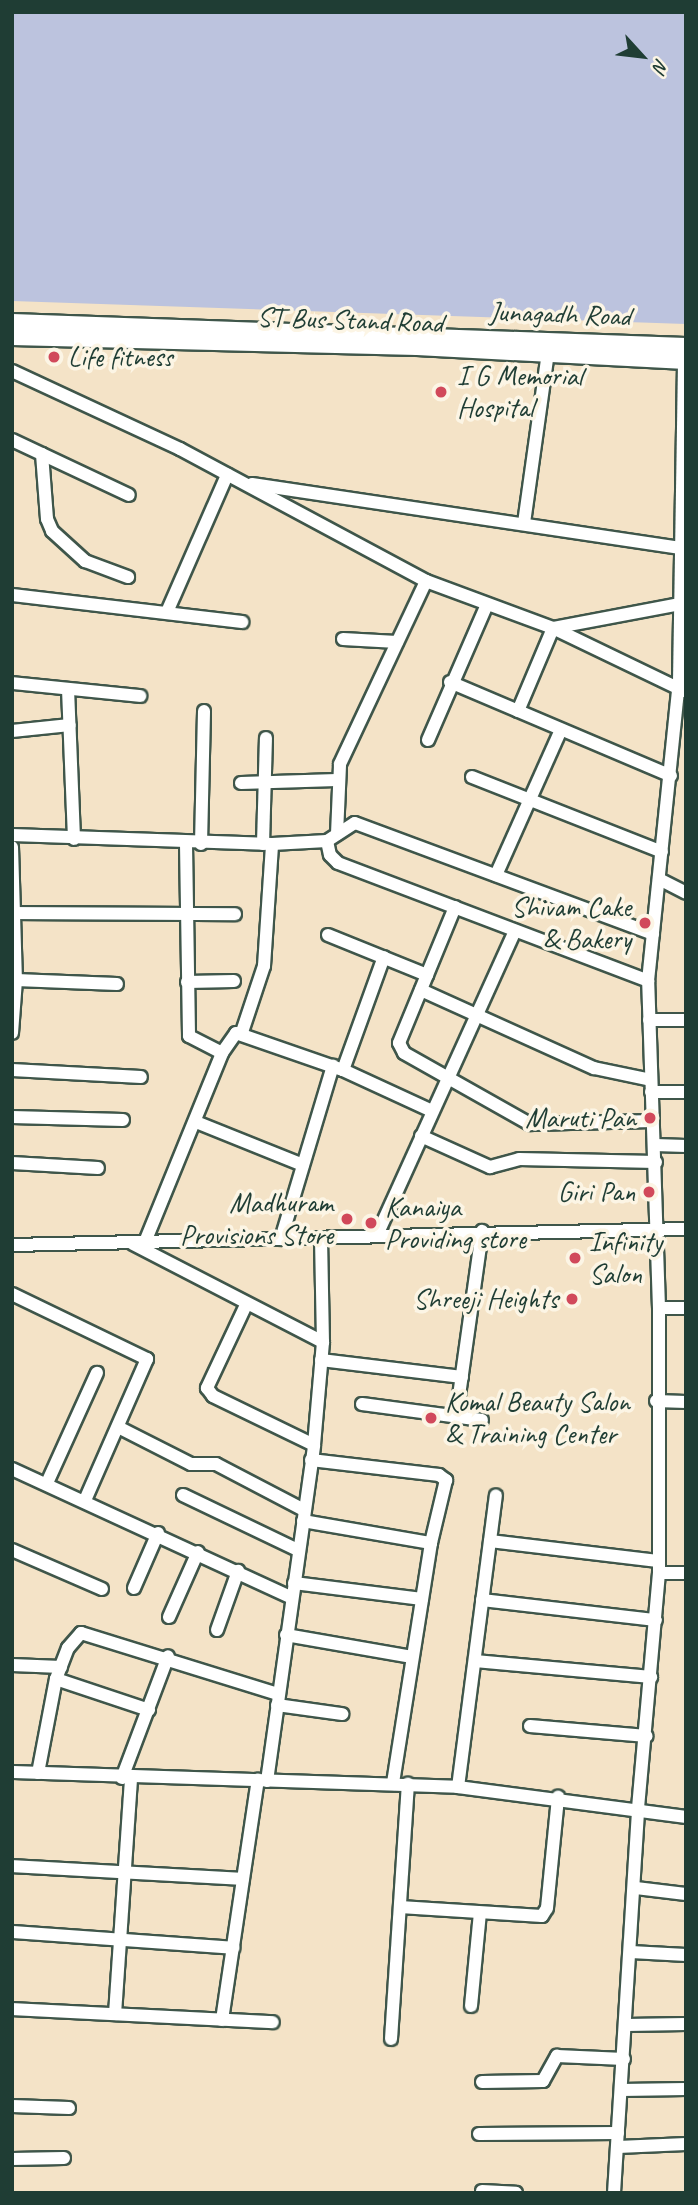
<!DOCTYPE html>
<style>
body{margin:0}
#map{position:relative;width:698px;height:2205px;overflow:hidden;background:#f4e3c7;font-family:Caveat,sans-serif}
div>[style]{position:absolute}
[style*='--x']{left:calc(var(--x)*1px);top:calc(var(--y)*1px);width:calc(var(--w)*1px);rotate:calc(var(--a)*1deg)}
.industrial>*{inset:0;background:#bcc3de}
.roads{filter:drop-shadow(2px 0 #3f564a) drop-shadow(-2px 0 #3f564a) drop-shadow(0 2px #3f564a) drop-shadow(0 -2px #3f564a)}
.minor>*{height:12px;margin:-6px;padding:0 6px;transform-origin:6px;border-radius:6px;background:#fff}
.major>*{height:16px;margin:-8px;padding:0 8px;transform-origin:8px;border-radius:8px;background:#fff}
.dots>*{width:19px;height:19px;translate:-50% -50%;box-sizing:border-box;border:4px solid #fcf5e5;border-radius:50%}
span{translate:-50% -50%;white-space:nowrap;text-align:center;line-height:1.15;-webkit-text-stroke:7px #fcf5e5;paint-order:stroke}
.street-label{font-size:28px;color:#1f3d34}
.poi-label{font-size:28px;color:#1f3d34}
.left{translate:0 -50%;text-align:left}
.right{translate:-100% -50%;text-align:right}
.frame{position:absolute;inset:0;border:14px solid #1f3d34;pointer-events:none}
.north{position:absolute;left:607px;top:21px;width:70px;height:70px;-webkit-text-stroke:5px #fcf5e5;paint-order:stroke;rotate:117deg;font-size:19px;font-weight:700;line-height:28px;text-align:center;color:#1f3d34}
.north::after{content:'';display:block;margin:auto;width:24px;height:32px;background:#1f3d34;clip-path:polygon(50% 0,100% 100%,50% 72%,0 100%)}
</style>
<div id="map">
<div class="industrial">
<div style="clip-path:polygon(12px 12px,686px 12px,686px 324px,12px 301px)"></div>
</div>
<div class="roads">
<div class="minor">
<div style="--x:12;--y:371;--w:185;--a:24.9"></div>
<div style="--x:180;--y:449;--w:279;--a:28.2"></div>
<div style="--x:426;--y:581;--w:135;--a:20.3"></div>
<div style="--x:553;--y:628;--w:145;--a:25.7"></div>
<div style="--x:12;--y:440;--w:129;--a:25.2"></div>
<div style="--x:42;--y:454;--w:65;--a:85.6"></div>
<div style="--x:47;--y:519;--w:13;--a:67"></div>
<div style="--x:52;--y:531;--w:45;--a:42.3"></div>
<div style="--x:85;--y:561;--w:46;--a:20.4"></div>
<div style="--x:252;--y:484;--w:439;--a:8.5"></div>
<div style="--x:524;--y:523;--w:179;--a:-82"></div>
<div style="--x:12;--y:595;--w:232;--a:6.7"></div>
<div style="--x:167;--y:612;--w:150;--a:-66.3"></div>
<div style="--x:343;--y:639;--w:54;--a:3.2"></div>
<div style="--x:450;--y:682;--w:240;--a:23"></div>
<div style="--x:12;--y:683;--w:129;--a:5.8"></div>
<div style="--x:68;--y:689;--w:150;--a:87.7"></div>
<div style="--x:518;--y:711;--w:90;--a:-67.1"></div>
<div style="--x:553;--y:628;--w:134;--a:-10.7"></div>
<div style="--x:12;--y:731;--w:58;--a:-5.9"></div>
<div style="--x:428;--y:740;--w:148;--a:-66.5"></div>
<div style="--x:472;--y:777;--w:204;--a:21.5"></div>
<div style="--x:241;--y:783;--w:96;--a:-1.8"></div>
<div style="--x:337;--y:834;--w:70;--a:-87.5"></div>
<div style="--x:340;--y:764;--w:202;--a:-64.8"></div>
<div style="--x:12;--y:835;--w:260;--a:2"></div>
<div style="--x:272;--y:844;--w:55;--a:-3.1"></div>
<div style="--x:327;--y:841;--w:33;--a:-33"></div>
<div style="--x:355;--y:823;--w:318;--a:20.4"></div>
<div style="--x:327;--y:841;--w:14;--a:78"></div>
<div style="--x:330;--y:855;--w:11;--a:45"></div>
<div style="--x:338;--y:863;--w:332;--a:20.8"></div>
<div style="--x:186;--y:844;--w:192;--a:89.1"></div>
<div style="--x:189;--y:1036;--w:37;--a:27"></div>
<div style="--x:201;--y:844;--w:133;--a:-88.7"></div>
<div style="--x:263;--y:844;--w:106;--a:-88.4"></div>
<div style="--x:12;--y:847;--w:133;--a:88.3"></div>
<div style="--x:16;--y:980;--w:53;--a:94.3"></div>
<div style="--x:496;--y:875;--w:159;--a:-65.9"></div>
<div style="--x:659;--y:879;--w:30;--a:27"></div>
<div style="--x:455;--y:907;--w:147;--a:112.4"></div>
<div style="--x:399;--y:1043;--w:11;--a:63"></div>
<div style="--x:404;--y:1053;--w:145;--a:29.4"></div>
<div style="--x:530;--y:1124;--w:123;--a:-1.4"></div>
<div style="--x:15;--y:913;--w:220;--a:0.3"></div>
<div style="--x:328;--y:935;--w:107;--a:22"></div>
<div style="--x:16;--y:980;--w:101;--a:2.3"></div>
<div style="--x:187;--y:982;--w:47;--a:-1.2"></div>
<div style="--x:421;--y:990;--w:190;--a:24.3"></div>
<div style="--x:594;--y:1068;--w:58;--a:11.9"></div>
<div style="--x:649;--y:1020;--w:37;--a:0"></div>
<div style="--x:242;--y:1032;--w:70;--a:-71.6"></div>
<div style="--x:264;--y:966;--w:122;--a:-86.2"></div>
<div style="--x:12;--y:1070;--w:129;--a:3.1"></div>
<div style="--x:343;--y:1070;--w:120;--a:-70.1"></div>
<div style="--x:651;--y:1092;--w:35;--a:0"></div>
<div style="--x:12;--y:1117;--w:111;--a:1.5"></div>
<div style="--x:196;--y:1122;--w:115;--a:21.9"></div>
<div style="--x:421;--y:1136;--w:76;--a:24.2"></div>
<div style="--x:490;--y:1167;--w:30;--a:-15"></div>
<div style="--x:519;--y:1159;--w:137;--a:1.3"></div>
<div style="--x:655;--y:1145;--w:31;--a:2"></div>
<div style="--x:12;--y:1163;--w:86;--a:3.3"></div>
<div style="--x:377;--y:1235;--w:334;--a:-65.6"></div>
<div style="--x:281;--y:1239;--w:181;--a:-73.3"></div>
<div style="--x:145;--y:1242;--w:204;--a:-67.8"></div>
<div style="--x:222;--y:1053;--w:24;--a:-55"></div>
<div style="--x:236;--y:1033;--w:113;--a:19.1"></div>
<div style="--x:343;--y:1070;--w:98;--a:24.7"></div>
<div style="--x:133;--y:1244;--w:214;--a:27.3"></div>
<div style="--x:12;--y:1245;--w:674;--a:-1.36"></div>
<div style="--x:12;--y:1294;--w:150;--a:25.7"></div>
<div style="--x:147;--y:1359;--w:154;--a:113.7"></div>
<div style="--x:246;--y:1305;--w:92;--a:115.2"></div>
<div style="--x:207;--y:1388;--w:10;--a:53"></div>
<div style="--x:213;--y:1396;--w:112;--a:25.9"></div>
<div style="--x:659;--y:1308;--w:27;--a:0"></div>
<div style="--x:321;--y:1360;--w:142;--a:6.9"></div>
<div style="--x:656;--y:1401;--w:30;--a:2"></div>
<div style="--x:362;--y:1404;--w:121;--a:7.6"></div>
<div style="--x:456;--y:1417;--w:188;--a:-82"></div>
<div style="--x:118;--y:1427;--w:82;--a:26.9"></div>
<div style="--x:191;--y:1464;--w:25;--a:0"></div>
<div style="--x:216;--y:1464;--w:99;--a:27.6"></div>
<div style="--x:311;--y:1460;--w:129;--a:6.7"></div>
<div style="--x:439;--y:1475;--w:9;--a:36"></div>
<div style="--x:446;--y:1480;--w:65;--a:103.4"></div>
<div style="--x:431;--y:1543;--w:244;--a:99"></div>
<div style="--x:12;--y:1469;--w:308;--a:24.7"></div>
<div style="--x:47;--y:1483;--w:121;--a:-65.6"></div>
<div style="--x:183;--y:1495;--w:127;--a:25.6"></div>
<div style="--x:303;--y:1521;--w:130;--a:9.8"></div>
<div style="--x:490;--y:1541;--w:169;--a:6.8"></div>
<div style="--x:12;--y:1550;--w:98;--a:23.4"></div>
<div style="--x:659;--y:1573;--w:27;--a:0"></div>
<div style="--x:294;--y:1583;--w:129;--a:7.1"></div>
<div style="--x:134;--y:1588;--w:60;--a:-66.4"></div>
<div style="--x:482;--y:1600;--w:175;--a:6.6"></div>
<div style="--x:169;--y:1617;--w:71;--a:-66"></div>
<div style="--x:217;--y:1630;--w:63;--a:-70.4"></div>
<div style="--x:286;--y:1635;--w:128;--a:9.9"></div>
<div style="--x:475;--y:1661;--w:177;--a:5.2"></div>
<div style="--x:12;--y:1665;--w:49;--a:2.3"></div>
<div style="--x:56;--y:1679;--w:98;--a:18.4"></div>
<div style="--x:277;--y:1705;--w:66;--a:7.9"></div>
<div style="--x:530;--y:1726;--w:117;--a:4.9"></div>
<div style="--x:12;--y:1772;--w:446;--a:1.9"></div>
<div style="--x:458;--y:1787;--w:230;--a:7.5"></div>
<div style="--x:38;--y:1773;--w:96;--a:-79.2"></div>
<div style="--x:56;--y:1679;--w:33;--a:-69"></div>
<div style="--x:68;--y:1648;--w:20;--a:-49"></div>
<div style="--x:81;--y:1633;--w:206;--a:17.2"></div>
<div style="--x:122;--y:1778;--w:130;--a:-69.3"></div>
<div style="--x:267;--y:1781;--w:339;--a:-82"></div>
<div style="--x:314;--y:1445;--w:103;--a:-85"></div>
<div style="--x:323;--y:1342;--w:104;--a:-91.1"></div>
<div style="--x:458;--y:1787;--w:294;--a:-82.6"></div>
<div style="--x:12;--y:1866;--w:231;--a:3.2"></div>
<div style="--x:636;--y:1888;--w:50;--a:6.8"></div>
<div style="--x:400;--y:1907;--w:142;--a:3.6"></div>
<div style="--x:542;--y:1916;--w:9;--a:-58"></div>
<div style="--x:547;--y:1908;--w:112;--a:-84.3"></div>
<div style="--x:12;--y:1932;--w:222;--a:4.1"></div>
<div style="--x:631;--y:1952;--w:55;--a:3.1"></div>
<div style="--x:471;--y:2006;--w:93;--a:-84.5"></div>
<div style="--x:12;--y:2009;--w:261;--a:2.9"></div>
<div style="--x:115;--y:2014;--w:236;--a:-86.1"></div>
<div style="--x:222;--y:2020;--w:243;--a:-81.5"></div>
<div style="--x:626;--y:2025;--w:60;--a:-1"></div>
<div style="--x:391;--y:2039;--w:256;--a:-86.2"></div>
<div style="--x:482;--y:2082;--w:61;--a:-0.9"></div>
<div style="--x:543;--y:2081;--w:29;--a:-61"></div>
<div style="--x:557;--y:2056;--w:67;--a:2.6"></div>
<div style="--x:621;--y:2090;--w:65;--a:-0.9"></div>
<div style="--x:12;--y:2106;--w:57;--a:2"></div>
<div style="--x:479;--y:2134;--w:139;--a:-0.4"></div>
<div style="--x:618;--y:2147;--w:68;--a:-2.5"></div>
<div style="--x:12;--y:2159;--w:52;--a:-1.1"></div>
<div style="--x:482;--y:2191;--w:34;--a:3"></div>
<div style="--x:614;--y:2193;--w:386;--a:-86.4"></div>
<div style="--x:638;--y:1808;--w:236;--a:-84.9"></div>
<div style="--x:659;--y:1573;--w:265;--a:-90"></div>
<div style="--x:659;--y:1308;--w:327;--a:-91.9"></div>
<div style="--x:648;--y:981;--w:301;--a:-84.1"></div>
<div style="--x:679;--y:682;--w:329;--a:-89.1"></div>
</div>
<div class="major">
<div style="--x:12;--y:322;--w:674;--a:2.04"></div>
<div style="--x:12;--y:337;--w:405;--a:1.4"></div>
<div style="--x:417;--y:347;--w:269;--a:3"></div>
</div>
</div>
<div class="dots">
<div style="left:54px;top:357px;background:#d1495b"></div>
<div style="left:441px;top:392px;background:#d1495b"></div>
<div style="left:645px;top:923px;background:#d1495b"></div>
<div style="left:650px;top:1118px;background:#d1495b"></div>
<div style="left:649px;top:1192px;background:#d1495b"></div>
<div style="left:347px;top:1219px;background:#d1495b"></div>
<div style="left:371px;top:1223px;background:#d1495b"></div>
<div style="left:575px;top:1258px;background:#d1495b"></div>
<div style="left:572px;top:1299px;background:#d1495b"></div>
<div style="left:431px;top:1418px;background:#d1495b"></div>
</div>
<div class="street-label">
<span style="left:560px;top:314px;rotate:2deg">Junagadh Road</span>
<span style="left:350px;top:320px;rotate:2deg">ST Bus Stand Road</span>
</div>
<div class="poi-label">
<span class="left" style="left:68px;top:357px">Life fitness</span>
<span class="left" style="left:457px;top:392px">I G Memorial<br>Hospital</span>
<span class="right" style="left:631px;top:923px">Shivam Cake<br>&amp; Bakery</span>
<span class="right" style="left:636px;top:1118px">Maruti Pan</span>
<span class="right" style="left:635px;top:1192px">Giri Pan</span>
<span class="right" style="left:333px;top:1219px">Madhuram<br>Provisions Store</span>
<span class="left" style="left:385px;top:1223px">Kanaiya<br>Providing store</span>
<span class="left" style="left:589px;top:1258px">Infinity<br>Salon</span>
<span class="right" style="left:558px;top:1299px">Shreeji Heights</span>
<span class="left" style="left:445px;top:1418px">Komal Beauty Salon<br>&amp; Training Center</span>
</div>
<div class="frame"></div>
<div class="north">N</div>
</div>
